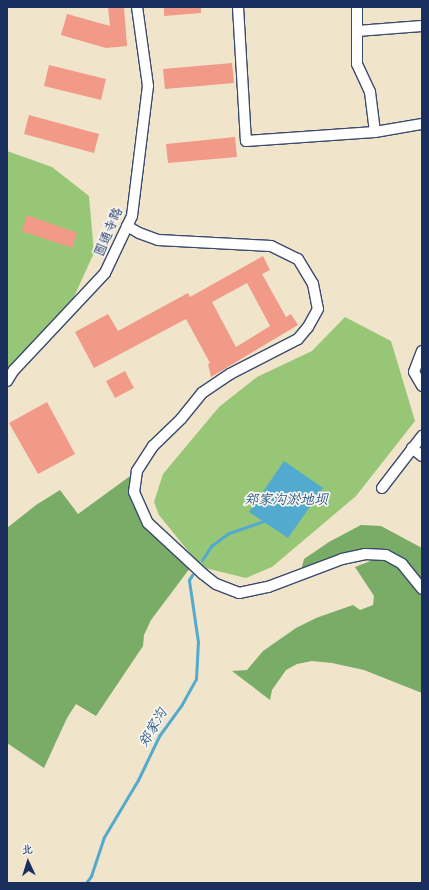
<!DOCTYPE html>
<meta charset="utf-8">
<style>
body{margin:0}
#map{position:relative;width:429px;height:890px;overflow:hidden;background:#f0e4cb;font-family:"Architects Daughter","LXGW WenKai TC",sans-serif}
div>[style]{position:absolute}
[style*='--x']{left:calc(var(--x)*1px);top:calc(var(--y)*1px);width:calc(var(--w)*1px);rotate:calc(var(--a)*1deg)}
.green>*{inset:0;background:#97c776}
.forest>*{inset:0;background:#79ac67}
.water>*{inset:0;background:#52aacf}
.stream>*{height:3px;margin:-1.5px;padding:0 1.5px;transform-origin:1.5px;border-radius:1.5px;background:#52aacf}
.building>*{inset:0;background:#f29a88}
.roads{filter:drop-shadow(1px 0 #3b4a6e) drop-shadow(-1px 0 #3b4a6e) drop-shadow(0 1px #3b4a6e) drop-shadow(0 -1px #3b4a6e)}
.minor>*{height:10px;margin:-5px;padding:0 5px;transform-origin:5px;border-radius:5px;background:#fff}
span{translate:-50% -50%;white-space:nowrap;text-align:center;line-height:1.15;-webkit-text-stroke:3.5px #f6f6f2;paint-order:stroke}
.street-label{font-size:13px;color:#1b2f5e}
.water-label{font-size:14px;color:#2e5a86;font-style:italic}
.frame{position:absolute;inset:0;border:8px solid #1b2f5e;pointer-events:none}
.north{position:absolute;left:8px;top:842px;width:40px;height:40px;-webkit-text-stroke:3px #f6f6f2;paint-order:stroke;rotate:356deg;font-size:11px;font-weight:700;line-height:16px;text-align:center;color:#1b2f5e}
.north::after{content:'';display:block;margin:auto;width:14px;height:18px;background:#1b2f5e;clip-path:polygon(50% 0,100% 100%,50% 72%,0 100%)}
</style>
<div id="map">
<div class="green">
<div style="clip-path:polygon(7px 151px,52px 167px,89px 196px,94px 253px,72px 301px,7px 374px)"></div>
<div style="clip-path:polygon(345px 317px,391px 341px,415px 421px,356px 496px,272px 567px,246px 578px,201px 567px,159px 515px,154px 502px,163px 474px,219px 407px,257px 377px,312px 351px)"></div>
</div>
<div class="forest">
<div style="clip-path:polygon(137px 471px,134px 492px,148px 523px,193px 564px,151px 620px,144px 635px,143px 646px,96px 716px,76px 704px,67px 718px,44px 768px,7px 743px,7px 528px,36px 505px,60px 490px,78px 514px)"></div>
<div style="clip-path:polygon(361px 525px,381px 526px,422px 548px,422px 589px,402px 564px,365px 554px,300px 574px,304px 559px,329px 542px)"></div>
<div style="clip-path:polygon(373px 560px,386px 560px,400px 568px,410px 582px,422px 594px,422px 693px,364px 670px,332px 663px,312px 661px,297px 664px,286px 670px,272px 690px,270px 700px,232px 671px,247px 670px,263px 651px,296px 628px,316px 618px,353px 605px,360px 610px,373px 605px,374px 596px,355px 567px)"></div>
</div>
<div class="water">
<div style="clip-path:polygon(284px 461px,323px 488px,288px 538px,249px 512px)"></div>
</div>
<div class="stream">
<div style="--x:202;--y:560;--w:17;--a:-57"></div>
<div style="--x:211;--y:546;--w:22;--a:-36"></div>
<div style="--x:229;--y:533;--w:36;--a:-19"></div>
<div style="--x:86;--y:883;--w:9;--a:-54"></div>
<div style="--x:91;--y:876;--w:41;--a:-71.6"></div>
<div style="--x:104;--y:837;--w:66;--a:-59.2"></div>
<div style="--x:138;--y:780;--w:49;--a:-64.5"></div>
<div style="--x:159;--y:736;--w:39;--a:-54"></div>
<div style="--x:182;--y:704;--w:29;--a:-61"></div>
<div style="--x:196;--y:679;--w:37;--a:-87"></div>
<div style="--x:198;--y:642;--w:63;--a:-98.3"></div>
<div style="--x:189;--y:580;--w:6;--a:-59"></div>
</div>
<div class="building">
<div style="clip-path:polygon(108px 7px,124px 7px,127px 46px,106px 48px,61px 35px,67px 14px,110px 26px)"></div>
<div style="clip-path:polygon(164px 7px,201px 7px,201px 13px,164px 16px)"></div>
<div style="clip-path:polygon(232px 63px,234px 83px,165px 89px,163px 69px)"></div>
<div style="clip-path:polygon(49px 65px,106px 79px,101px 100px,44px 86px)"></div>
<div style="clip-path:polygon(29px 115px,99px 134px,94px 153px,24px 134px)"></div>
<div style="clip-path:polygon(235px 137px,237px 157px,168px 163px,166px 144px)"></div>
<div style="clip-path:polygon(27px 215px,77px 233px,72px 248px,22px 231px)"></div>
<div style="clip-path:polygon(evenodd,263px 256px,270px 270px,262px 274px,286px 317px,291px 314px,298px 325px,211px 377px,208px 364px,210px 363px,186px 319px,94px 368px,75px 332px,108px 314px,118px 331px,188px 293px,190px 297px,263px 256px,247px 283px,270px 326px,236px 347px,212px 302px,247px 283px)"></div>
<div style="clip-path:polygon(125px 371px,134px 388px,115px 398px,106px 381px)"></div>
<div style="clip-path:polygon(47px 402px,75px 454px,38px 474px,9px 423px)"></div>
</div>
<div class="roads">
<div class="minor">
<div style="--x:238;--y:7;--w:134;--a:86.6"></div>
<div style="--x:246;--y:141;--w:129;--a:-4"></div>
<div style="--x:375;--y:132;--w:48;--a:-9.7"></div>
<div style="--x:357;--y:7;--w:57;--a:90"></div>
<div style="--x:357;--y:64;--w:31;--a:65"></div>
<div style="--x:370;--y:92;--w:40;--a:82.9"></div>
<div style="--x:357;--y:31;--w:65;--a:-4.4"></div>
<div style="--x:127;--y:226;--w:14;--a:30"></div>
<div style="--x:139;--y:233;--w:20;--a:20"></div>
<div style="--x:158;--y:240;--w:113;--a:3"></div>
<div style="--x:271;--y:246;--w:30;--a:26"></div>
<div style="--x:298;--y:259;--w:29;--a:59"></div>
<div style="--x:313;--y:284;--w:25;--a:79"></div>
<div style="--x:318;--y:309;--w:21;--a:119"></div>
<div style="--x:308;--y:327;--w:16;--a:130"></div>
<div style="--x:298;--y:339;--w:76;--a:152.8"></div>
<div style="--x:230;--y:374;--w:34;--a:146"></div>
<div style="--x:202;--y:393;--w:33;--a:129"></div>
<div style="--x:181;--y:419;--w:39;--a:136"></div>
<div style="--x:153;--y:446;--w:30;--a:123"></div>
<div style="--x:137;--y:471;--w:21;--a:98"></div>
<div style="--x:134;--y:492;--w:34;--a:66"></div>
<div style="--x:148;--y:523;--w:75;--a:42.8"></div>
<div style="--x:203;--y:574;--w:16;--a:38"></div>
<div style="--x:216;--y:584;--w:25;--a:21"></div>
<div style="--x:239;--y:593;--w:30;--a:-12"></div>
<div style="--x:268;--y:587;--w:79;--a:-20.7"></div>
<div style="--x:342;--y:559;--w:24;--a:-12"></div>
<div style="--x:365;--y:554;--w:21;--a:3"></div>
<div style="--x:386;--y:555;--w:18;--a:29"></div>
<div style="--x:402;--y:564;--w:32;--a:51"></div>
<div style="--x:422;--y:351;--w:22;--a:111"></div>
<div style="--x:414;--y:372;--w:16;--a:60"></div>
<div style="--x:7;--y:381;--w:13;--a:-58"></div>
<div style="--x:14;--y:370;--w:133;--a:-46.8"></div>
<div style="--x:105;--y:273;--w:63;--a:-64.7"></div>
<div style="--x:132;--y:216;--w:131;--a:-83"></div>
<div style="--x:148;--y:86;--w:80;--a:-97.9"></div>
<div style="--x:412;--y:448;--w:13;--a:39"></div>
<div style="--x:382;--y:488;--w:66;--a:-52.4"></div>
</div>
</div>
<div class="street-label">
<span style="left:109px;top:232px;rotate:-67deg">圆通寺路</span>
</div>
<div class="water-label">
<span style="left:286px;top:500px">郑家沟淤地坝</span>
<span style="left:153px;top:728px;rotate:-60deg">郑家沟</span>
</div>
<div class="frame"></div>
<div class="north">北</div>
</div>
